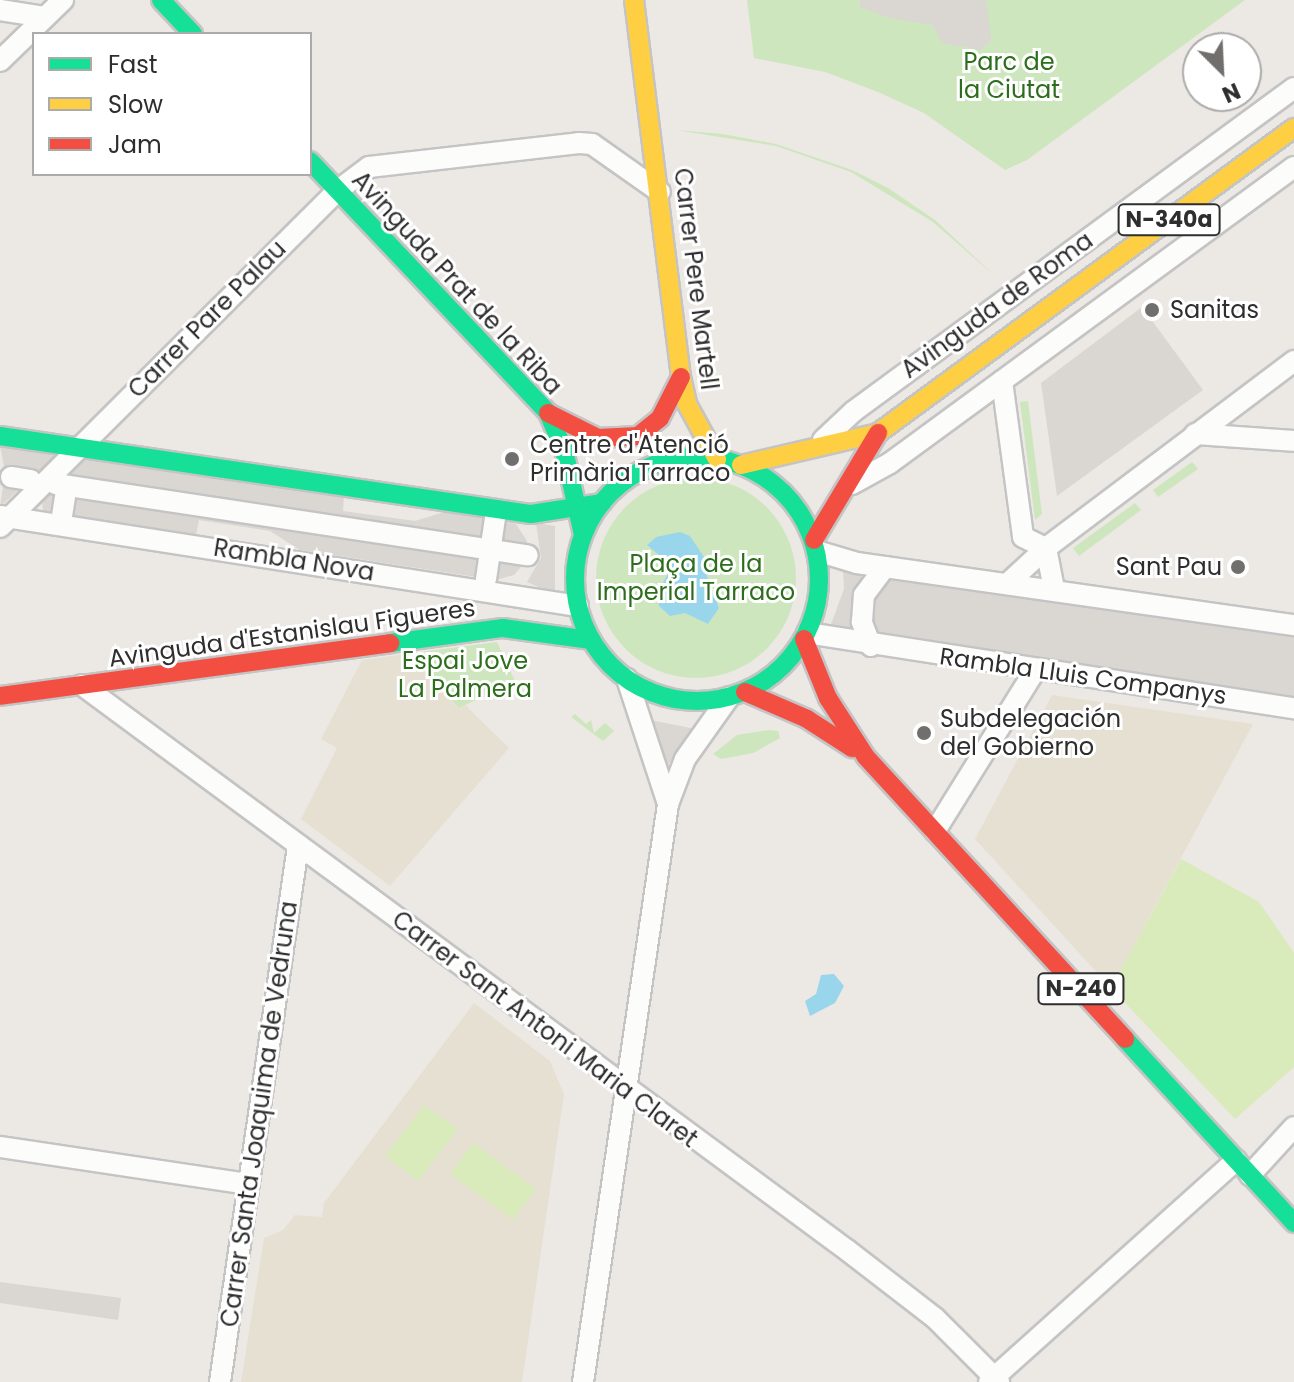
<!DOCTYPE html>
<meta charset="utf-8">
<style>
body{margin:0}
#map{position:relative;width:1294px;height:1382px;overflow:hidden;background:#ece8e4;font-family:Poppins,sans-serif}
div>[style]{position:absolute}
[style*='--x']{left:calc(var(--x)*1px);top:calc(var(--y)*1px);width:calc(var(--w)*1px);rotate:calc(var(--a)*1deg)}
.education>*{inset:0;background:#e6e0d3}
.green>*{inset:0;background:#cee6be}
.round{border-radius:50%}
.pitch>*{inset:0;background:#d9eabb}
.plaza>*{inset:0;background:#dad6d2}
.water>*{inset:0;background:#99d6ec}
.roads{filter:drop-shadow(2px 0 #c5c4c5) drop-shadow(-2px 0 #c5c4c5) drop-shadow(0 2px #c5c4c5) drop-shadow(0 -2px #c5c4c5)}
.street>*{height:20px;margin:-10px;padding:0 10px;transform-origin:10px;border-radius:10px;background:#fcfcfb}
.fast>*{height:18px;margin:-9px;padding:0 9px;transform-origin:9px;border-radius:9px;background:#16e098}
.fast>.ring{margin:-9px;padding:0;box-sizing:content-box;background:none;border:18px solid #16e098;border-radius:50%}
.slow>*{height:18px;margin:-9px;padding:0 9px;transform-origin:9px;border-radius:9px;background:#ffcf43}
.jam>*{height:18px;margin:-9px;padding:0 9px;transform-origin:9px;border-radius:9px;background:#f24e42}
.dots>*{width:22px;height:22px;translate:-50% -50%;box-sizing:border-box;border:4px solid #fff;border-radius:50%}
span{translate:-50% -50%;white-space:nowrap;text-align:center;line-height:1.15;-webkit-text-stroke:6px #fff;paint-order:stroke}
.shield-label span{padding:2px 6px;background:#fff;border:2px solid;border-radius:6px;-webkit-text-stroke-width:0}
.shield-label{font-size:22px;color:#2e2e2e;font-weight:700}
.park-label{font-size:24px;color:#2c6e1b}
.street-label{font-size:24px;color:#2e2e2e}
.poi-label{font-size:24px;color:#2e2e2e}
.left{translate:0 -50%;text-align:left}
.right{translate:-100% -50%;text-align:right}
.legend{position:absolute;left:32px;top:32px;width:280px;height:144px;box-sizing:border-box;background:#fff;border:2px solid #ababab;margin:0;padding:10px 14px;list-style:none;font-size:24px;color:#2e2e2e}
.legend li{display:flex;align-items:center;gap:16px;height:40px}
.legend b{width:40px;border:2px solid #ababab}
.north{position:absolute;left:1182px;top:32px;width:80px;height:80px;box-sizing:border-box;background:#fff;border:2px solid #ababab;border-radius:50%;rotate:156deg;font-size:22px;font-weight:700;line-height:32px;text-align:center;color:#2e2e2e}
.north::after{content:'';display:block;margin:auto;width:28px;height:36px;background:#706f6e;clip-path:polygon(50% 0,100% 100%,50% 72%,0 100%)}
</style>
<div id="map">
<div class="education">
<div style="clip-path:polygon(413px 653px,457px 708px,465px 705px,509px 748px,390px 886px,301px 819px,337px 748px,321px 739px,362px 660px)"></div>
<div style="clip-path:polygon(1052px 695px,1253px 724px,1111px 988px,975px 839px)"></div>
<div style="clip-path:polygon(474px 1003px,550px 1061px,564px 1094px,522px 1382px,241px 1382px,264px 1238px,283px 1230px,295px 1215px,322px 1217px,324px 1203px)"></div>
</div>
<div class="green">
<div style="clip-path:polygon(747px 0,1245px 0,1027px 160px,1005px 170px,924px 113px,878px 92px,825px 72px,754px 58px)"></div>
<div style="clip-path:polygon(676px 130px,723px 134px,776px 144px,852px 170px,888px 188px,935px 220px,996px 277px,933px 222px,851px 172px,776px 146px)"></div>
<div style="clip-path:polygon(1028px 401px,1042px 514px,1035px 520px,1020px 402px)"></div>
<div style="clip-path:polygon(1192px 462px,1198px 469px,1158px 497px,1153px 490px)"></div>
<div class="round" style="left:596px;top:478px;width:200px;height:200px"></div>
<div style="clip-path:polygon(1135px 503px,1141px 510px,1079px 556px,1073px 548px)"></div>
<div style="clip-path:polygon(497px 642px,516px 683px,458px 708px,413px 653px)"></div>
<div style="clip-path:polygon(575px 714px,586px 724px,591px 720px,594px 733px,605px 723px,614px 731px,603px 741px,571px 717px)"></div>
<div style="clip-path:polygon(768px 730px,778px 731px,780px 738px,753px 753px,721px 759px,713px 754px,737px 735px)"></div>
</div>
<div class="pitch">
<div style="clip-path:polygon(1181px 859px,1259px 902px,1294px 953px,1294px 1067px,1235px 1119px,1111px 988px)"></div>
<div style="clip-path:polygon(424px 1105px,458px 1129px,418px 1181px,385px 1156px)"></div>
<div style="clip-path:polygon(473px 1143px,536px 1189px,513px 1220px,450px 1174px)"></div>
</div>
<div class="plaza">
<div style="clip-path:polygon(860px 0,986px 0,991px 40px,981px 50px,942px 43px,933px 25px,889px 18px,860px 7px)"></div>
<div style="clip-path:polygon(1142px 307px,1203px 390px,1057px 496px,1041px 383px)"></div>
<div style="clip-path:polygon(0 445px,55px 456px,0 507px,5px 472px)"></div>
<div style="clip-path:polygon(84px 460px,344px 496px,343px 511px,415px 521px,444px 512px,516px 524px,527px 541px,527px 560px,514px 575px,496px 580px,300px 550px,270px 531px,199px 520px,196px 535px,43px 512px,42px 498px)"></div>
<div style="clip-path:polygon(536px 523px,555px 526px,555px 594px,527px 582px,541px 558px)"></div>
<div style="clip-path:polygon(843px 568px,871px 573px,863px 634px,830px 627px,844px 589px)"></div>
<div style="clip-path:polygon(888px 575px,1294px 634px,1294px 700px,886px 638px,873px 631px,869px 597px)"></div>
<div style="clip-path:polygon(651px 720px,695px 729px,664px 770px)"></div>
<div style="clip-path:polygon(0 1282px,121px 1298px,118px 1320px,0 1303px)"></div>
</div>
<div class="water">
<div style="clip-path:polygon(680px 532px,690px 536px,710px 566px,707px 576px,719px 608px,708px 624px,685px 613px,670px 616px,659px 606px,657px 594px,672px 566px,647px 545px,656px 537px)"></div>
<div style="clip-path:polygon(834px 974px,844px 986px,835px 1003px,810px 1016px,805px 1001px,816px 994px,821px 975px)"></div>
</div>
<div class="roads">
<div class="street">
<div style="--x:0;--y:10;--w:46;--a:8.8"></div>
<div style="--x:0;--y:61;--w:88;--a:-44.1"></div>
<div style="--x:1002;--y:381;--w:157;--a:82.3"></div>
<div style="--x:1023;--y:537;--w:25;--a:26"></div>
<div style="--x:1195;--y:434;--w:99;--a:4"></div>
<div style="--x:823;--y:440;--w:42;--a:-43.1"></div>
<div style="--x:854;--y:411;--w:546;--a:-36.28"></div>
<div style="--x:11;--y:477;--w:20;--a:9"></div>
<div style="--x:56;--y:484;--w:477;--a:8.6"></div>
<div style="--x:852;--y:484;--w:43;--a:-28.9"></div>
<div style="--x:890;--y:463;--w:501;--a:-36.23"></div>
<div style="--x:0;--y:516;--w:585;--a:8.85"></div>
<div style="--x:62;--y:516;--w:30;--a:-81"></div>
<div style="--x:0;--y:527;--w:476;--a:-44.9"></div>
<div style="--x:337;--y:191;--w:40;--a:-37"></div>
<div style="--x:369;--y:167;--w:211;--a:-6.5"></div>
<div style="--x:579;--y:143;--w:13;--a:4"></div>
<div style="--x:592;--y:144;--w:83;--a:35.2"></div>
<div style="--x:1046;--y:548;--w:42;--a:79"></div>
<div style="--x:817;--y:551;--w:42;--a:16.7"></div>
<div style="--x:857;--y:563;--w:441;--a:8.1"></div>
<div style="--x:486;--y:579;--w:62;--a:-81.6"></div>
<div style="--x:1008;--y:583;--w:52;--a:-42.6"></div>
<div style="--x:1046;--y:548;--w:311;--a:-37"></div>
<div style="--x:807;--y:633;--w:493;--a:8.8"></div>
<div style="--x:871;--y:646;--w:26;--a:-111"></div>
<div style="--x:862;--y:622;--w:27;--a:-86"></div>
<div style="--x:864;--y:595;--w:35;--a:-53"></div>
<div style="--x:627;--y:679;--w:132;--a:71.8"></div>
<div style="--x:82;--y:685;--w:951;--a:36.45"></div>
<div style="--x:847;--y:1250;--w:111;--a:37.7"></div>
<div style="--x:935;--y:1318;--w:91;--a:45"></div>
<div style="--x:935;--y:831;--w:191;--a:-58.1"></div>
<div style="--x:0;--y:1147;--w:250;--a:8.5"></div>
<div style="--x:1250;--y:1175;--w:65;--a:-47.5"></div>
<div style="--x:220;--y:1382;--w:542;--a:-81.72"></div>
<div style="--x:583;--y:1382;--w:584;--a:-81.63"></div>
<div style="--x:668;--y:804;--w:48;--a:-69.3"></div>
<div style="--x:685;--y:759;--w:76;--a:-54.6"></div>
<div style="--x:989;--y:1382;--w:332;--a:-41.9"></div>
</div>
<div class="fast">
<div style="--x:161;--y:0;--w:47;--a:46.7"></div>
<div style="--x:310;--y:161;--w:347;--a:46.6"></div>
<div style="--x:548;--y:413;--w:40;--a:66.6"></div>
<div style="--x:564;--y:450;--w:87;--a:77.4"></div>
<div style="--x:0;--y:436;--w:537;--a:8.36"></div>
<div style="--x:531;--y:514;--w:72;--a:-8.8"></div>
<div class="ring" style="left:575px;top:457px;width:226px;height:226px"></div>
<div style="--x:390;--y:643;--w:114;--a:-7.6"></div>
<div style="--x:503;--y:628;--w:89;--a:7.8"></div>
<div style="--x:1125;--y:1039;--w:250;--a:47.4"></div>
</div>
<div class="slow">
<div style="--x:634;--y:0;--w:380;--a:82.9"></div>
<div style="--x:681;--y:377;--w:28;--a:77"></div>
<div style="--x:687;--y:404;--w:63;--a:61.4"></div>
<div style="--x:741;--y:465;--w:141;--a:-13.1"></div>
<div style="--x:878;--y:433;--w:516;--a:-36.25"></div>
</div>
<div class="jam">
<div style="--x:548;--y:413;--w:56;--a:26.6"></div>
<div style="--x:598;--y:438;--w:40;--a:-2.9"></div>
<div style="--x:638;--y:436;--w:28;--a:-39"></div>
<div style="--x:660;--y:418;--w:46;--a:-62.9"></div>
<div style="--x:814;--y:540;--w:125;--a:-59.1"></div>
<div style="--x:804;--y:639;--w:64;--a:67.9"></div>
<div style="--x:828;--y:698;--w:70;--a:57.2"></div>
<div style="--x:866;--y:757;--w:383;--a:47.4"></div>
<div style="--x:745;--y:692;--w:68;--a:23.5"></div>
<div style="--x:807;--y:719;--w:54;--a:32.8"></div>
<div style="--x:0;--y:696;--w:394;--a:-7.7"></div>
</div>
</div>
<div class="dots">
<div style="left:1152px;top:310px;background:#706f6e"></div>
<div style="left:512px;top:459px;background:#706f6e"></div>
<div style="left:1238px;top:567px;background:#706f6e"></div>
<div style="left:924px;top:733px;background:#706f6e"></div>
</div>
<div class="shield-label">
<span style="left:1169px;top:220px">N-340a</span>
<span style="left:1081px;top:989px">N-240</span>
</div>
<div class="park-label">
<span style="left:1009px;top:76px">Parc de<br>la Ciutat</span>
<span style="left:696px;top:578px">Plaça de la<br>Imperial Tarraco</span>
<span style="left:465px;top:675px">Espai Jove<br>La Palmera</span>
</div>
<div class="street-label">
<span style="left:696px;top:279px;rotate:83deg">Carrer Pere Martell</span>
<span style="left:457px;top:283px;rotate:47deg">Avinguda Prat de la Riba</span>
<span style="left:997px;top:305px;rotate:-36deg">Avinguda de Roma</span>
<span style="left:207px;top:319px;rotate:-45deg">Carrer Pare Palau</span>
<span style="left:294px;top:560px;rotate:9deg">Rambla Nova</span>
<span style="left:292px;top:633px;rotate:-8deg">Avinguda d'Estanislau Figueres</span>
<span style="left:1083px;top:676px;rotate:8deg">Rambla Lluis Companys</span>
<span style="left:545px;top:1029px;rotate:37deg">Carrer Sant Antoni Maria Claret</span>
<span style="left:259px;top:1114px;rotate:-82deg">Carrer Santa Joaquima de Vedruna</span>
</div>
<div class="poi-label">
<span class="left" style="left:1170px;top:310px">Sanitas</span>
<span class="left" style="left:530px;top:459px">Centre d'Atenció<br>Primària Tarraco</span>
<span class="right" style="left:1222px;top:567px">Sant Pau</span>
<span class="left" style="left:940px;top:733px">Subdelegación<br>del Gobierno</span>
</div>
<ul class="legend">
<li><b style="height:10px;background:#16e098"></b>Fast</li>
<li><b style="height:10px;background:#ffcf43"></b>Slow</li>
<li><b style="height:10px;background:#f24e42"></b>Jam</li>
</ul>
<div class="north">N</div>
</div>
